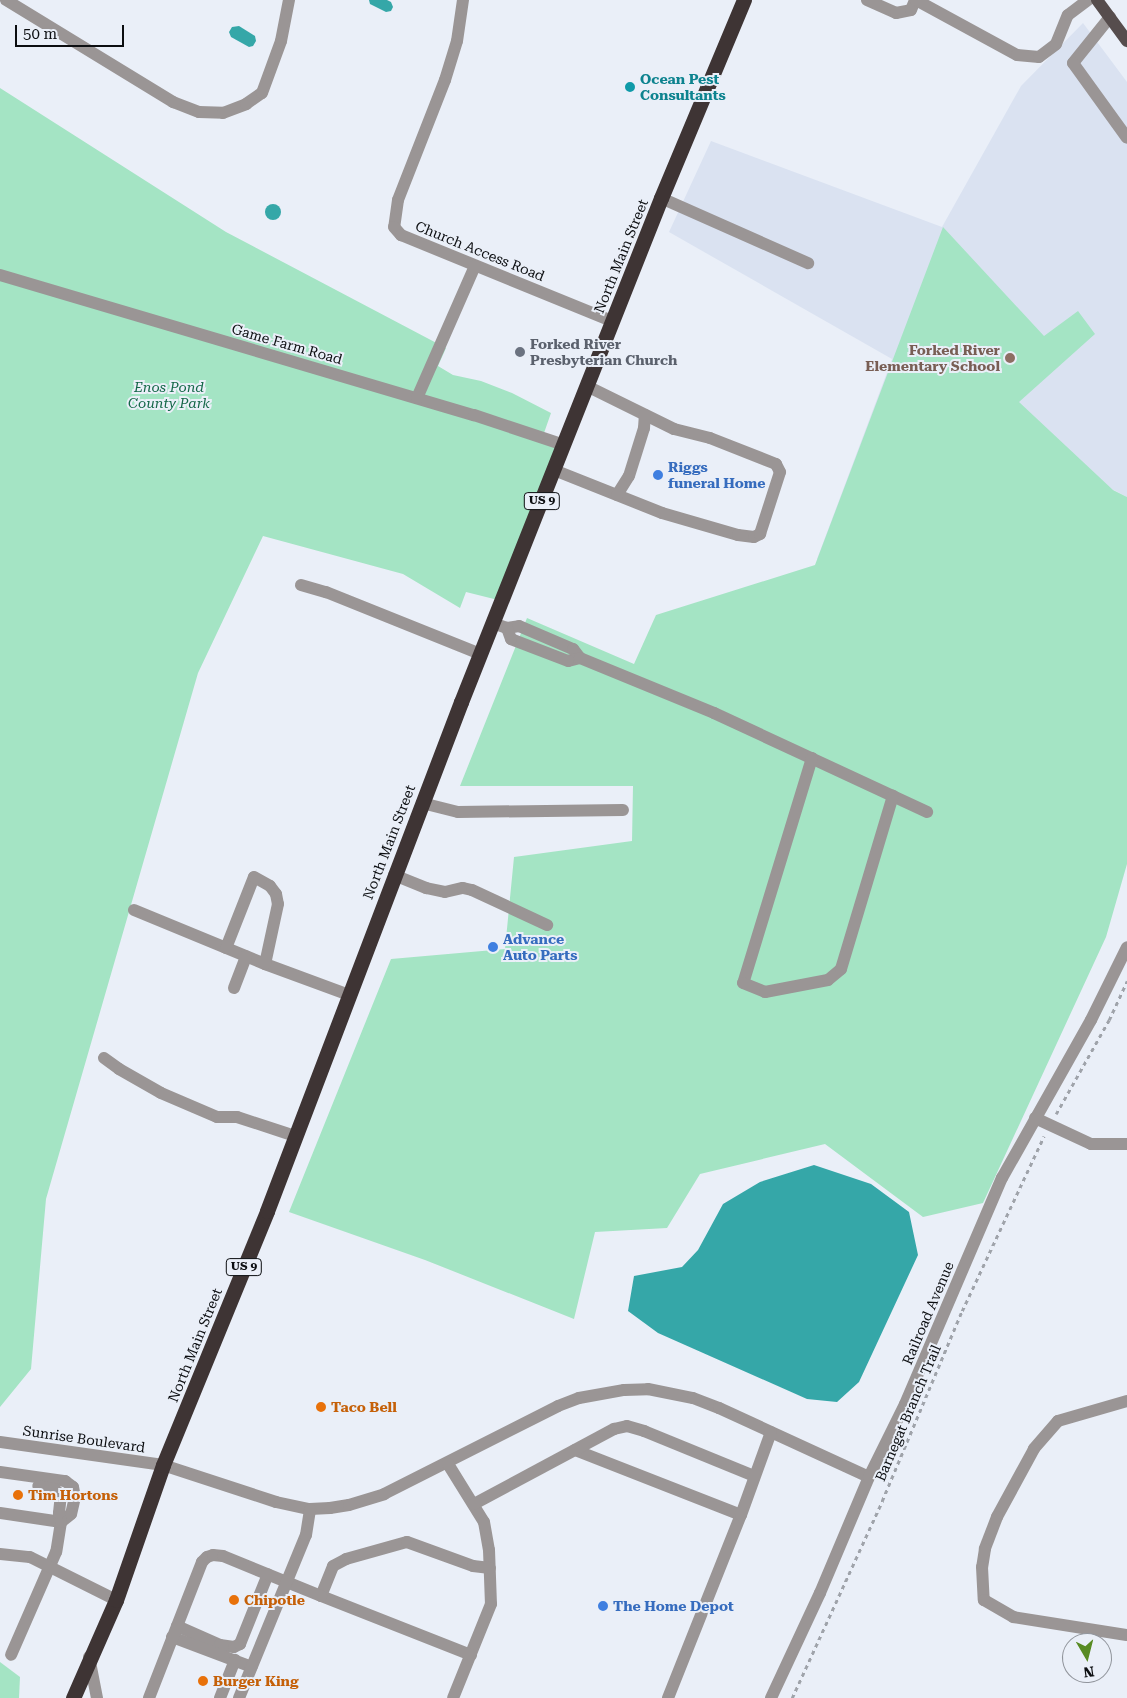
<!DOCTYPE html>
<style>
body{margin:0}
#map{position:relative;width:1127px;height:1698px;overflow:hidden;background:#eaeff8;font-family:"Roboto Serif",serif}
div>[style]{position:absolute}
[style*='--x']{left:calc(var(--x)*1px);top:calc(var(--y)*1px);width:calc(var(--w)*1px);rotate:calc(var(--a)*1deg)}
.built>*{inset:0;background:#dae2f1}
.green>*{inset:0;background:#a4e4c4}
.water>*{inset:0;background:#35a7a8}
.round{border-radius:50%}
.path>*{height:2.5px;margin-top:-1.25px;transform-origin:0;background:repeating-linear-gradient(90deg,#9fa3aa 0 4px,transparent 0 8px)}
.minor>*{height:12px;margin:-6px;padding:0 6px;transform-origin:6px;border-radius:6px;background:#9a9595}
.major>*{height:12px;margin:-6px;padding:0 6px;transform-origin:6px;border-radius:6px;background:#564d4d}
.highway>*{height:15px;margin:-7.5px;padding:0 7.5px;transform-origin:7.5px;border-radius:7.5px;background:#3e3434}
.dots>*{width:14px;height:14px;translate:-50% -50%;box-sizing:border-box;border:2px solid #eaeff8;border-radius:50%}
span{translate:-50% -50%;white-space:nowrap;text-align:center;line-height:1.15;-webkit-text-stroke:4px #eaeff8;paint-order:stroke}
.shield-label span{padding:1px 4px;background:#eaeff8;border:1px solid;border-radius:4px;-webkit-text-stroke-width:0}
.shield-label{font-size:12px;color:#0c0e11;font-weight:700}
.culture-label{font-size:14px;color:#0d838f;font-weight:700}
.left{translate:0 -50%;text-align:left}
.street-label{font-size:14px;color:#0c0e11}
.worship-label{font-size:14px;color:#5b616d;font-weight:700}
.education-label{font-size:14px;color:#785e54;font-weight:700}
.right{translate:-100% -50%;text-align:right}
.park-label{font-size:14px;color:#146748;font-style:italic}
.shop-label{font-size:14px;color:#366cbe;font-weight:700}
.food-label{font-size:14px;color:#c56008;font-weight:700}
.north{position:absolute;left:1062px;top:1633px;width:50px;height:50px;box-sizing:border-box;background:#eaeff8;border:1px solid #91959c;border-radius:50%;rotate:172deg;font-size:14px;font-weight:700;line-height:20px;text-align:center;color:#0c0e11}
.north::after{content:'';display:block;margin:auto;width:18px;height:22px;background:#588b23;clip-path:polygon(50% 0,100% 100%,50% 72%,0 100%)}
.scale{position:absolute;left:15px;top:25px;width:109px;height:22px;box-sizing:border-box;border:2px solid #0c0e11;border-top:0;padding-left:6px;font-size:15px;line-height:18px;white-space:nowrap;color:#0c0e11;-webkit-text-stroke:4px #eaeff8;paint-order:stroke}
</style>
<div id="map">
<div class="built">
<div style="clip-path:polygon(1083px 23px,1127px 82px,1127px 497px,1114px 490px,817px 559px,892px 359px,669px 232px,711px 141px,942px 227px,1021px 86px)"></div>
</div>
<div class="green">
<div style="clip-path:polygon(0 88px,226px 232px,446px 348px,438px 366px,453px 375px,481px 381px,512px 393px,551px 413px,544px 433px,564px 445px,502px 601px,466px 592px,460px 608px,403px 574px,263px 536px,198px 673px,46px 1199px,31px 1369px,0 1407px)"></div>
<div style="clip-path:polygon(943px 227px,1044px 336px,1078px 311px,1095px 334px,1019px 402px,1113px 490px,1127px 497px,1127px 864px,1106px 937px,983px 1203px,923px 1217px,825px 1144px,700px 1174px,667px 1228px,595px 1232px,574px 1319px,425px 1260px,289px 1212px,391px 959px,505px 949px,514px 857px,632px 841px,633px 786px,460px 786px,527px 618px,634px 664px,656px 615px,815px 565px)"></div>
<div style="clip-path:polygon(0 1662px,20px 1677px,19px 1698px,0 1698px)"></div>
</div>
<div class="water">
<div style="clip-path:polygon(369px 0,387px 0,391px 2px,393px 7px,391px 11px,386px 12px,370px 4px)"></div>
<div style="clip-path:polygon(239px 26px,255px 36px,256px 41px,253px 46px,249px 47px,231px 37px,229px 32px,232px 27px)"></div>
<div class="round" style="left:265px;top:204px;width:16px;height:16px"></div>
<div style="clip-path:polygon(814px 1165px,871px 1184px,909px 1212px,918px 1255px,859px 1382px,837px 1402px,807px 1399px,658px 1333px,628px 1311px,634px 1276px,682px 1267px,698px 1250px,723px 1204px,760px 1182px)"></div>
</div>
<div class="path">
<div style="--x:1056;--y:1114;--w:108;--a:-60.6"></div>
<div style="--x:1109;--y:1020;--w:43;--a:-65.2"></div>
<div style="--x:792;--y:1698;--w:217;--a:-65.4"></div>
<div style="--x:882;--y:1501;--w:206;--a:-67.2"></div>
<div style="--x:962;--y:1311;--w:193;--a:-64.9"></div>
</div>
<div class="minor">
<div style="--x:6;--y:0;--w:196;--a:31.4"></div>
<div style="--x:173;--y:102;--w:28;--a:21"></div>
<div style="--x:199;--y:112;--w:24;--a:2"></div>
<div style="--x:223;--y:113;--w:25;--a:-21"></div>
<div style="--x:246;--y:104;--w:19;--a:-35"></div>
<div style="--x:262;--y:93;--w:55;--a:-69.9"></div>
<div style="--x:281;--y:41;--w:42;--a:-79"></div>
<div style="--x:463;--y:0;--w:41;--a:98.3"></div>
<div style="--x:457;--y:41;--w:41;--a:107.1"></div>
<div style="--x:445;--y:80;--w:129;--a:111.4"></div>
<div style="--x:398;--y:200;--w:27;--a:98"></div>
<div style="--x:394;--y:227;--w:11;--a:49"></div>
<div style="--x:401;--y:235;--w:228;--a:22.2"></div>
<div style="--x:867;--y:0;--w:32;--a:24"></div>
<div style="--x:896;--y:13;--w:15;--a:-11"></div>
<div style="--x:911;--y:10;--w:11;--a:-68"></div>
<div style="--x:916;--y:0;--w:115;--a:28.6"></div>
<div style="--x:1017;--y:55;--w:22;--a:5"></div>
<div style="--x:1039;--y:57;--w:21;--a:-37"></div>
<div style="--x:1056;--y:44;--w:31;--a:-68"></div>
<div style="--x:1068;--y:15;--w:25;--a:-37"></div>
<div style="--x:1110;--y:17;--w:59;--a:128.8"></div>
<div style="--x:1073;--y:63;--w:92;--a:54.2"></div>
<div style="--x:661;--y:198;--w:161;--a:23.9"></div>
<div style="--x:0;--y:275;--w:494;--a:16.5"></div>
<div style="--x:474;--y:415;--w:95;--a:18.4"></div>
<div style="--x:417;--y:398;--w:144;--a:-66.3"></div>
<div style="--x:554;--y:470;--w:116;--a:21.7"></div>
<div style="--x:662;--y:513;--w:79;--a:16.1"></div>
<div style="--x:738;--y:535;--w:16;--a:7"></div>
<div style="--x:754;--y:537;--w:7;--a:-27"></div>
<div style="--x:760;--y:534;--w:65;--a:-72.1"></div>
<div style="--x:780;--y:472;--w:9;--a:-117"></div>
<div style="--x:776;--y:464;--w:71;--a:-158.5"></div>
<div style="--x:710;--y:438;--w:37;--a:-166"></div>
<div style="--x:674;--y:429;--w:97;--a:-153.7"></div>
<div style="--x:617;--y:495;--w:22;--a:-58"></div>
<div style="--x:629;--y:476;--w:50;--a:-72.6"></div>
<div style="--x:644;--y:428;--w:13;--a:-86"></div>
<div style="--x:301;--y:585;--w:26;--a:16"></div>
<div style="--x:326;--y:592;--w:166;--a:21.9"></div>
<div style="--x:493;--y:623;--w:15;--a:20"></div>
<div style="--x:507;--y:628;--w:12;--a:-9"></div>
<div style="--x:519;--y:626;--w:59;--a:23.1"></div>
<div style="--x:573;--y:649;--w:11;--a:52"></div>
<div style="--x:580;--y:658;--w:12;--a:166"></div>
<div style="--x:568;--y:661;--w:61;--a:-158.9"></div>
<div style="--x:511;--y:639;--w:12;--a:-110"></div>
<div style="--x:580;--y:658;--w:145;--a:22.3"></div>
<div style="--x:714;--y:713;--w:235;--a:24.9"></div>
<div style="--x:812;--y:758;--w:235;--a:107"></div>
<div style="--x:743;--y:983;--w:24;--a:22"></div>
<div style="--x:765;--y:992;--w:64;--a:-10.8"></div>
<div style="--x:828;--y:980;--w:17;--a:-40"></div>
<div style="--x:841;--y:969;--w:181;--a:-73.3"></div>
<div style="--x:422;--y:803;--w:37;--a:14"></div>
<div style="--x:458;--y:812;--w:165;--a:-0.7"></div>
<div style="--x:394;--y:875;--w:35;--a:22"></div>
<div style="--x:426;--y:888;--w:19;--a:12"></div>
<div style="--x:445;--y:892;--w:18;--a:-13"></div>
<div style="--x:463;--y:888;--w:9;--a:13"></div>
<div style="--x:472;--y:890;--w:83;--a:25"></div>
<div style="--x:134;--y:910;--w:142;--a:22.4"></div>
<div style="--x:265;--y:964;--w:90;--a:20.3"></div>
<div style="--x:226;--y:948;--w:76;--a:-68.5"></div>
<div style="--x:254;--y:877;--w:18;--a:29"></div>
<div style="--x:270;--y:886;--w:10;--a:53"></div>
<div style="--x:276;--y:894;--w:10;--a:79"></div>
<div style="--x:278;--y:904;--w:61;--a:102.2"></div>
<div style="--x:234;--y:988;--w:34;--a:-69"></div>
<div style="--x:104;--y:1058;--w:19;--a:36"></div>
<div style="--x:119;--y:1069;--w:48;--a:29.7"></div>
<div style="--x:161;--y:1093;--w:61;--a:23.2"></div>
<div style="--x:217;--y:1117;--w:20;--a:0"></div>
<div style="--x:237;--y:1117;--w:61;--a:18.1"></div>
<div style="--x:1035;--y:1118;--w:62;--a:24.9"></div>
<div style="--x:1091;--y:1144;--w:36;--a:0"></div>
<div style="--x:1127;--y:1401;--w:72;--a:163.8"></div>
<div style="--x:1058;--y:1421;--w:37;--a:131"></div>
<div style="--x:1034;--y:1449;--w:77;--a:118.6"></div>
<div style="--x:997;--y:1517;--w:34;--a:111"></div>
<div style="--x:985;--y:1549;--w:18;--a:99"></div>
<div style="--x:982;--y:1567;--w:33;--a:87"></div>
<div style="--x:984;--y:1600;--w:34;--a:30"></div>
<div style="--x:1013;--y:1617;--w:115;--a:9"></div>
<div style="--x:0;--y:1442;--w:165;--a:8"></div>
<div style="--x:163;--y:1465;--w:119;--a:18.1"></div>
<div style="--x:276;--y:1502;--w:35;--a:12"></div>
<div style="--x:310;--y:1509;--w:20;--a:-3"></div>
<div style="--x:330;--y:1508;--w:19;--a:-9"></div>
<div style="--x:349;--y:1505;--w:37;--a:-17"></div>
<div style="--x:384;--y:1494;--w:195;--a:-26.8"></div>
<div style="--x:558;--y:1406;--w:22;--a:-21"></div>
<div style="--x:579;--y:1398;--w:46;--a:-10.1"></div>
<div style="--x:624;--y:1390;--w:24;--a:-2"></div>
<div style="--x:648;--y:1389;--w:46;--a:11.3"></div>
<div style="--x:693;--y:1398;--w:28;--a:21"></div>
<div style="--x:719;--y:1408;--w:165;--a:24.7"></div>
<div style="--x:575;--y:1450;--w:178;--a:21.4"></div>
<div style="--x:448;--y:1464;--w:68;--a:58.2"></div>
<div style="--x:484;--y:1522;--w:28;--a:80"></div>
<div style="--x:489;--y:1550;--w:54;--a:87.9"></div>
<div style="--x:491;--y:1604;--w:101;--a:112"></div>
<div style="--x:0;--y:1472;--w:66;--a:7.9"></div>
<div style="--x:65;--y:1481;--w:10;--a:37"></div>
<div style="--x:73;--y:1487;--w:10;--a:79"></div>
<div style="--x:75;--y:1497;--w:17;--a:103"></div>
<div style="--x:71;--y:1514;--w:13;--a:141"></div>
<div style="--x:61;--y:1522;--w:30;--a:99"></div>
<div style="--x:56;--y:1552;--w:112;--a:113.6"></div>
<div style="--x:474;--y:1504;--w:159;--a:-28.2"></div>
<div style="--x:614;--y:1429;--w:13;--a:-13"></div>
<div style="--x:627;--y:1426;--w:18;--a:16"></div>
<div style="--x:644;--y:1431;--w:119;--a:22.2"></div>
<div style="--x:0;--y:1513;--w:62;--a:8.4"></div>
<div style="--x:61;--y:1522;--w:9;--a:-103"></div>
<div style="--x:59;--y:1513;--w:18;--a:-84"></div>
<div style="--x:61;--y:1495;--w:9;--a:-139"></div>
<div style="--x:54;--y:1489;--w:16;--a:-169"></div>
<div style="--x:0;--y:1554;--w:30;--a:6"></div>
<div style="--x:30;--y:1557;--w:96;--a:26.6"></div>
<div style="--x:177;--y:1626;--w:47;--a:23.8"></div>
<div style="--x:220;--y:1645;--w:14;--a:8"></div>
<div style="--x:234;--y:1647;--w:7;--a:-27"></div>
<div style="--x:240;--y:1644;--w:75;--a:-68.2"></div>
<div style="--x:172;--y:1637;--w:85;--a:20.6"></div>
<div style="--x:471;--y:1655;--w:161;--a:-158.5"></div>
<div style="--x:321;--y:1596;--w:32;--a:-68"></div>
<div style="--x:333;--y:1566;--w:15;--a:-28"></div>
<div style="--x:346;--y:1559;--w:63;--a:-15.6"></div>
<div style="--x:407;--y:1542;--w:70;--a:20"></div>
<div style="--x:473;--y:1566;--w:17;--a:7"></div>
<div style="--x:89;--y:1657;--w:42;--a:79"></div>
<div style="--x:149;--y:1698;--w:146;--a:-68.7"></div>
<div style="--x:202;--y:1562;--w:7;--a:-45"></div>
<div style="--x:207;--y:1557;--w:6;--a:-18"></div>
<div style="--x:213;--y:1555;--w:10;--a:6"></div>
<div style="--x:223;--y:1556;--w:106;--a:22.2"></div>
<div style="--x:220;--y:1698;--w:41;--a:-68.5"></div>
<div style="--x:239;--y:1698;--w:176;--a:-67.7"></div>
<div style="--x:306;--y:1535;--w:26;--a:-81"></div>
<div style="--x:668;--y:1698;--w:197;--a:-68.3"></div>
<div style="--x:741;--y:1515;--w:88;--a:-70.1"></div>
<div style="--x:771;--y:1698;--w:116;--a:-65"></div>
<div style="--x:820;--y:1593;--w:126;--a:-67.1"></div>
<div style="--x:869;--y:1477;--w:81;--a:-63.7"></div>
<div style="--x:905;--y:1404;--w:246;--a:-66.8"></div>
<div style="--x:1002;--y:1178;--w:181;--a:-60.6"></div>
<div style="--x:1091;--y:1020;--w:81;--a:-63.7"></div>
</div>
<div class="major">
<div style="--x:1097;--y:0;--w:51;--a:53.8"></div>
</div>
<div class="highway">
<div style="--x:73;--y:1698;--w:107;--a:-66.3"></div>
<div style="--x:116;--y:1600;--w:143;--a:-70.8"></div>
<div style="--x:163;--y:1465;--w:274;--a:-67.7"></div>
<div style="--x:267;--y:1211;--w:545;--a:-69.14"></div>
<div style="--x:461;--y:702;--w:542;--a:-68.36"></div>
<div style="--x:661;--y:198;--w:215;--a:-67.3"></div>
</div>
<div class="dots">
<div style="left:630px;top:87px;background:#0f9aa8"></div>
<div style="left:520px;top:352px;background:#6b7280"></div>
<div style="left:1010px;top:358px;background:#8d6e63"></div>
<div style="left:658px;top:475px;background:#3f7fe0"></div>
<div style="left:493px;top:947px;background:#3f7fe0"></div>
<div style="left:321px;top:1407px;background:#e8710a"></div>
<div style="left:18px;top:1495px;background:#e8710a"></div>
<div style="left:234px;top:1600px;background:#e8710a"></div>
<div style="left:603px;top:1606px;background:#3f7fe0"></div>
<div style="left:203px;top:1681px;background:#e8710a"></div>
</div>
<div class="shield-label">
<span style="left:542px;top:501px">US 9</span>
<span style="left:244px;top:1267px">US 9</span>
</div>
<div class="culture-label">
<span class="left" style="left:640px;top:87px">Ocean Pest<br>Consultants</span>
</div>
<div class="street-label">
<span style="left:480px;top:251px;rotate:22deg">Church Access Road</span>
<span style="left:621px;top:256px;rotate:-68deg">North Main Street</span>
<span style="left:287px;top:344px;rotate:16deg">Game Farm Road</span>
<span style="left:389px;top:842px;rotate:-69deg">North Main Street</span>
<span style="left:928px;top:1313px;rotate:-67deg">Railroad Avenue</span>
<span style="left:195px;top:1345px;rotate:-68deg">North Main Street</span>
<span style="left:908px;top:1413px;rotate:-67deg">Barnegat Branch Trail</span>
<span style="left:84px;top:1439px;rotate:8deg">Sunrise Boulevard</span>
</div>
<div class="worship-label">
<span class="left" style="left:530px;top:352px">Forked River<br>Presbyterian Church</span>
</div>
<div class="education-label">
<span class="right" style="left:1000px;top:358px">Forked River<br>Elementary School</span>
</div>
<div class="park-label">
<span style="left:169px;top:395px">Enos Pond<br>County Park</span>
</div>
<div class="shop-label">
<span class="left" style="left:668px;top:475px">Riggs<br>funeral Home</span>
<span class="left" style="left:503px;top:947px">Advance<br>Auto Parts</span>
<span class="left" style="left:613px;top:1606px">The Home Depot</span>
</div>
<div class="food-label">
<span class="left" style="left:331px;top:1407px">Taco Bell</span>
<span class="left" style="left:28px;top:1495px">Tim Hortons</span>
<span class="left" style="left:244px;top:1600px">Chipotle</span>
<span class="left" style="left:213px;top:1681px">Burger King</span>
</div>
<div class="north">N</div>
<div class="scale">50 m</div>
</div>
